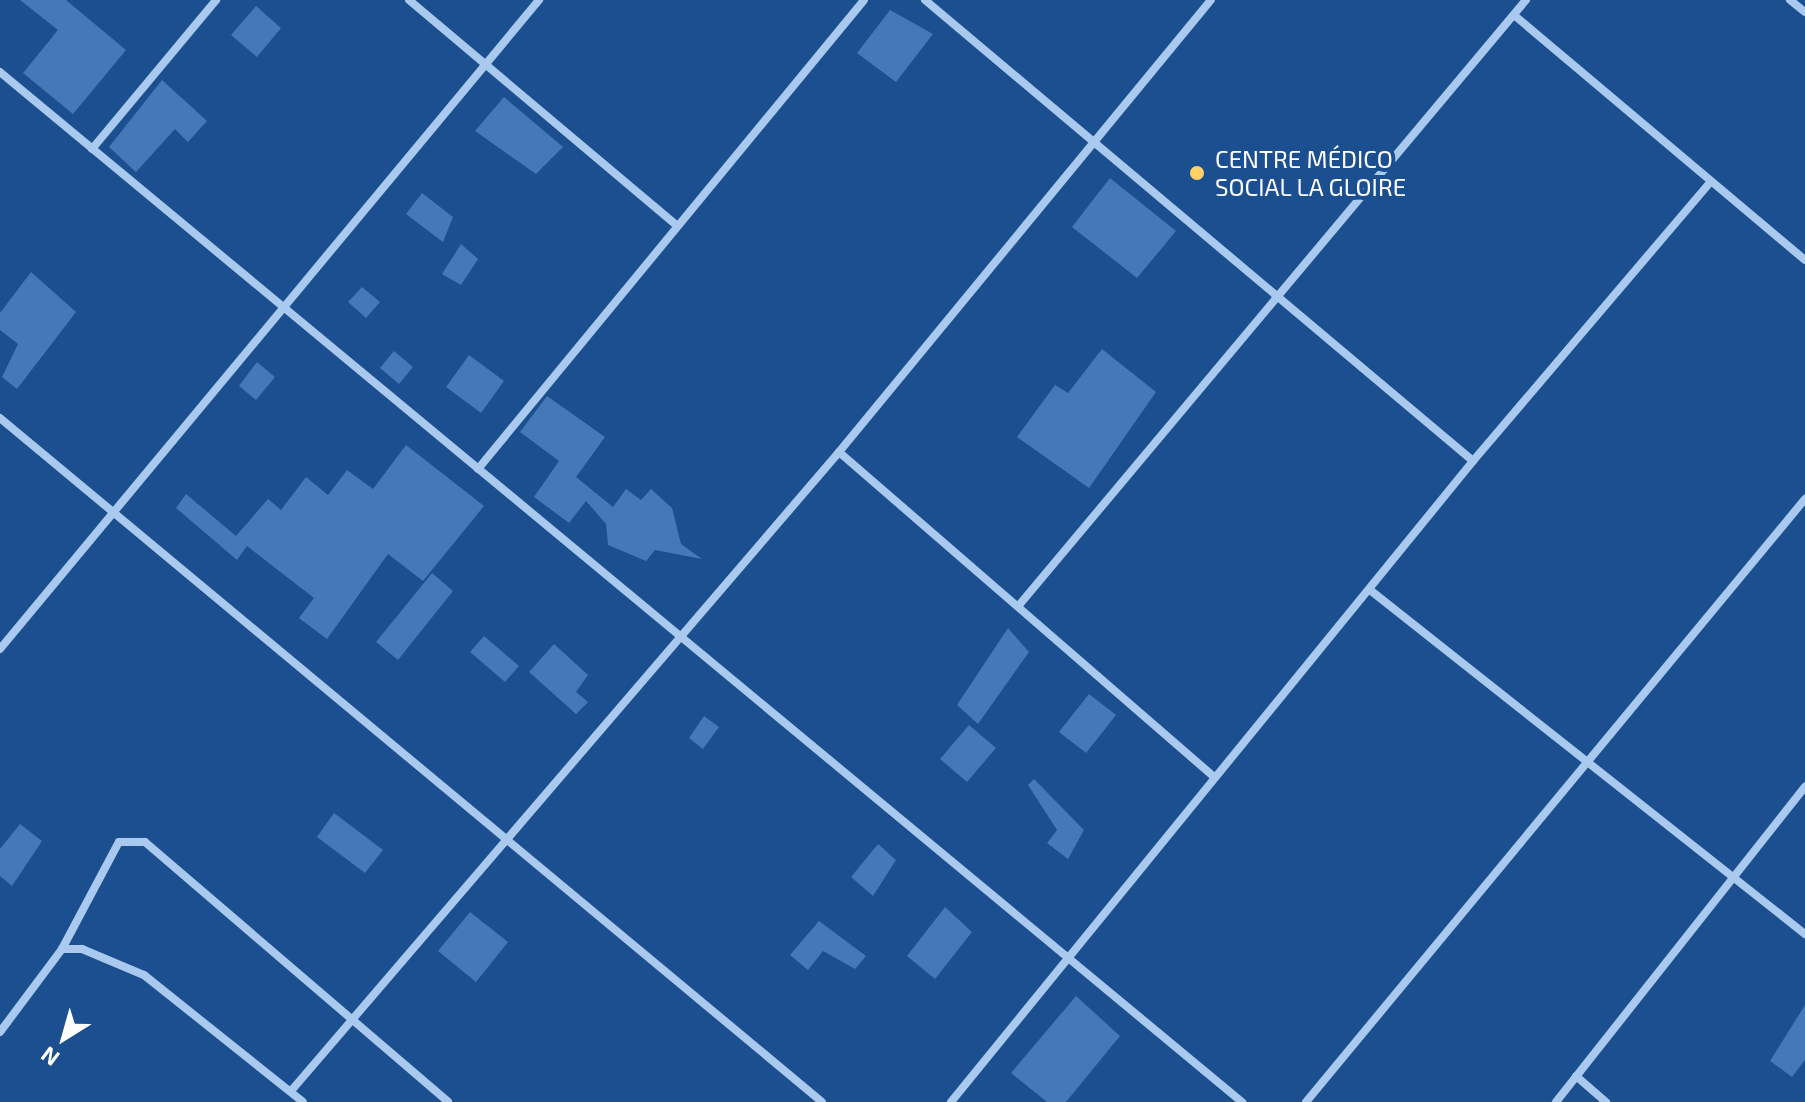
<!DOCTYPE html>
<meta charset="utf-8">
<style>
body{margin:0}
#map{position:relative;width:1805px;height:1102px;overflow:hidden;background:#1b4f8f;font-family:"Exo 2",sans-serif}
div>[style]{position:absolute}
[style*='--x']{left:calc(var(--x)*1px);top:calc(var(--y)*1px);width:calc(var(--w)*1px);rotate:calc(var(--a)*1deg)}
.building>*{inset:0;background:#4478b7}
.street>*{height:8px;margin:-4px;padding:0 4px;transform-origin:4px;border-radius:4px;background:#a9c9ee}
.dots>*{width:22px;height:22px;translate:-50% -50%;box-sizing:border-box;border:4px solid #1b4f8f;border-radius:50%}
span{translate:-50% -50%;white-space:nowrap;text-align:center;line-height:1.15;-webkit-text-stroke:8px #1b4f8f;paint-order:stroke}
.poi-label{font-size:24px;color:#fff}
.left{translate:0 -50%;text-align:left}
.north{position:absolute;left:24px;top:998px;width:80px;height:80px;-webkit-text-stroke:6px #1b4f8f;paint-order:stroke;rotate:217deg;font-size:22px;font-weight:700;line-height:32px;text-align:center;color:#fff}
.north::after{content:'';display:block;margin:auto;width:28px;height:36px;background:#fff;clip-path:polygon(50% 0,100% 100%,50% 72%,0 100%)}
</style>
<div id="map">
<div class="building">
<div style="clip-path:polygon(20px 0,66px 0,126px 50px,73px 114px,23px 73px,58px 30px)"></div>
<div style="clip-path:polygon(256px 6px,281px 28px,257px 57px,231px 35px)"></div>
<div style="clip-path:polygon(890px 10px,933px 34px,896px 82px,857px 53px)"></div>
<div style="clip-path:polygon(162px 80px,207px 121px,188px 142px,175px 129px,136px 172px,109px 147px)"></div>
<div style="clip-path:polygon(504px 97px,563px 147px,536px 174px,475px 131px)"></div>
<div style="clip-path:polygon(1110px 178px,1176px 231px,1137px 278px,1072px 227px)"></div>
<div style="clip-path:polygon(422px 193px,453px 217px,443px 242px,406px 214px)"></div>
<div style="clip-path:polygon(461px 244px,478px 259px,461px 285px,442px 274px)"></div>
<div style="clip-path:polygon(31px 272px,76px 312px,17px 389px,2px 377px,18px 344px,0 330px,0 313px)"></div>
<div style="clip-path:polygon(362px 287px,380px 302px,366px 318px,348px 302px)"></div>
<div style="clip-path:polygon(1102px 349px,1156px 392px,1089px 488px,1017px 437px,1055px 385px,1068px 393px)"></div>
<div style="clip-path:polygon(394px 351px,413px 367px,399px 384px,380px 368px)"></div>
<div style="clip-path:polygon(469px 355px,504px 381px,481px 413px,446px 387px)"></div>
<div style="clip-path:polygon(257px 362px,275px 377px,256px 400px,239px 386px)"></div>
<div style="clip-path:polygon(547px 396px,605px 437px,576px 477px,613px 507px,626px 489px,641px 500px,651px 489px,672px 508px,681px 544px,702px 559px,655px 550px,646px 561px,608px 545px,606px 524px,586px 501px,569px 523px,534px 497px,559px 461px,520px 432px)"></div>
<div style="clip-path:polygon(406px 445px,484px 506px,423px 581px,388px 554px,327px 639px,299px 618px,314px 598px,247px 546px,237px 560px,176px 508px,186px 494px,236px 536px,268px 499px,281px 510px,306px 477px,328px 495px,347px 470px,373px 489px)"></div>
<div style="clip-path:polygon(432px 573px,453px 591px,398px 660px,376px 642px)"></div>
<div style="clip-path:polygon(1008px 628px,1029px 652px,978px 724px,957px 705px)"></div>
<div style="clip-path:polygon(484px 636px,519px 666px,505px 682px,470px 652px)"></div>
<div style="clip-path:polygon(554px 644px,588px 675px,576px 692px,588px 702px,576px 714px,529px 672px)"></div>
<div style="clip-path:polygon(1089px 694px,1116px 715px,1086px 753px,1059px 732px)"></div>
<div style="clip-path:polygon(704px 716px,719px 727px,703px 749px,689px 738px)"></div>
<div style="clip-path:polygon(969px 725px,996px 748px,967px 782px,940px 759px)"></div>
<div style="clip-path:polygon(1034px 779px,1084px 830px,1068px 859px,1047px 843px,1057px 830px,1028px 785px)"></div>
<div style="clip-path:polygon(334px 813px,383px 850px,365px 873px,317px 837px)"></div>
<div style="clip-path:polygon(20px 824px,42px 841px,12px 886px,0 876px,0 849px)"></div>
<div style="clip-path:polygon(878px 844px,896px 860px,873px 896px,851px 877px)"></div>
<div style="clip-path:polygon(945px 907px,972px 932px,935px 979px,907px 956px)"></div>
<div style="clip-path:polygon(470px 912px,508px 942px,476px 982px,438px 951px)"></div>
<div style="clip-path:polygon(819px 921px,866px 956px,855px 969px,823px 951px,808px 970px,790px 955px)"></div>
<div style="clip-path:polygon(1076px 996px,1120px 1036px,1066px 1102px,1047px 1102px,1011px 1073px)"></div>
<div style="clip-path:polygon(1805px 1005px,1805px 1060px,1792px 1077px,1770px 1061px)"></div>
</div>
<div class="street">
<div style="--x:409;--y:0;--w:348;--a:40.1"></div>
<div style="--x:925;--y:0;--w:716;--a:40.07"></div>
<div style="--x:1790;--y:0;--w:19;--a:39"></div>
<div style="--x:1514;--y:15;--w:380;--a:40.1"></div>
<div style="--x:0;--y:72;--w:1614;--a:39.67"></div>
<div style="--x:92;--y:149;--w:194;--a:-50.2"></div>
<div style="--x:0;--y:418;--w:1069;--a:39.76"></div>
<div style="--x:839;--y:452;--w:496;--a:40.9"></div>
<div style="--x:478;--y:469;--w:607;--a:-50.54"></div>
<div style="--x:1370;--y:590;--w:555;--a:38.34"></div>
<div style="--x:1020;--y:604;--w:788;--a:-50.05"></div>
<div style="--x:0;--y:649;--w:844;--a:-50.29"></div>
<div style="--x:62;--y:949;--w:121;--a:-62"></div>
<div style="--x:119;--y:842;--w:26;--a:0"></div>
<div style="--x:145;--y:842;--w:399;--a:40.6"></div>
<div style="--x:0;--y:1032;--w:104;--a:-53.2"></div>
<div style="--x:62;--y:949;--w:20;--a:0"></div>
<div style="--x:82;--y:949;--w:67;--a:22.8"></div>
<div style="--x:144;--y:975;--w:203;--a:38.6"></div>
<div style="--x:1576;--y:1076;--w:40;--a:41"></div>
<div style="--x:291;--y:1091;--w:842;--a:-49.38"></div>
<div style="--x:839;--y:452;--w:585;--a:-50.55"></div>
<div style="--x:951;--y:1102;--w:827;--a:-50.84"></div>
<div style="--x:1473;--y:461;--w:367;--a:-49.6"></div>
<div style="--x:1306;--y:1102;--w:783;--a:-50.39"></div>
<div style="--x:1556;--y:1102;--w:402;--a:-51.7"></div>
</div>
<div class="dots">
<div style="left:1197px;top:173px;background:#ffd166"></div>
</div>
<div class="poi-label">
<span class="left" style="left:1215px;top:173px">CENTRE MÉDICO<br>SOCIAL LA GLOIRE</span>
</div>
<div class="north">N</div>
</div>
